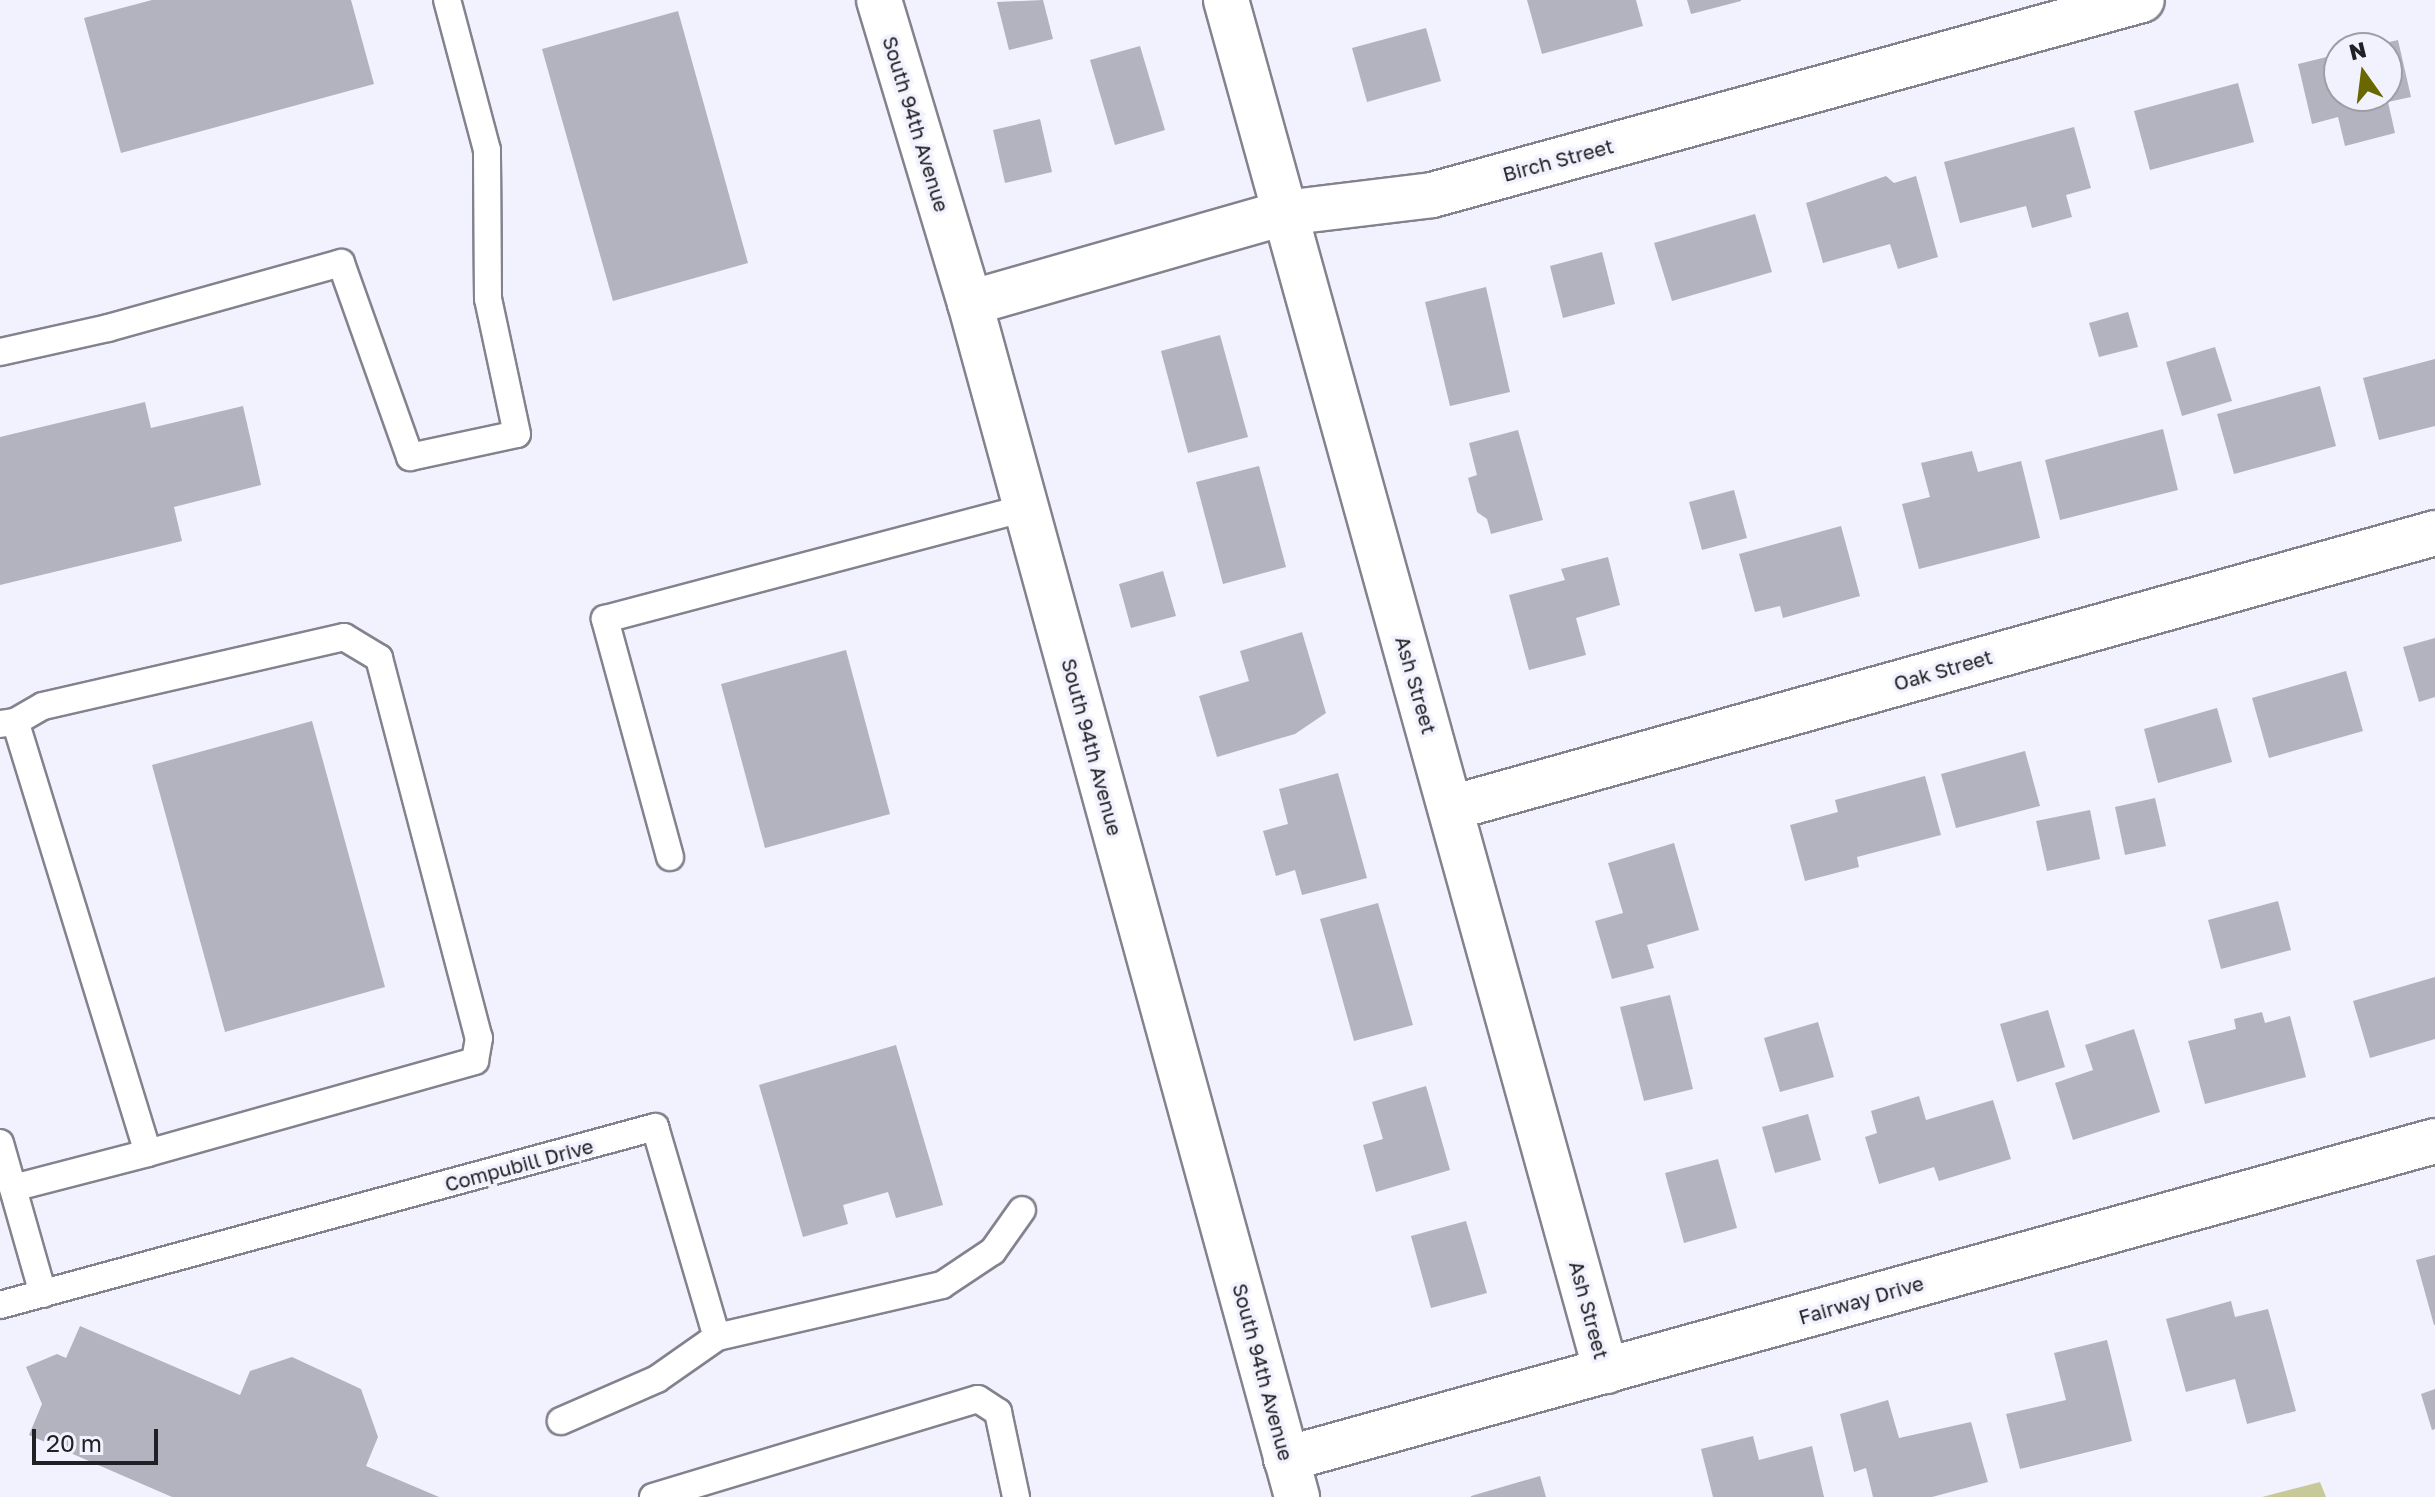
<!DOCTYPE html>
<style>
body{margin:0}
#map{position:relative;width:2435px;height:1497px;overflow:hidden;background:#f2f2fe;font-family:"Golos Text",sans-serif}
div>[style]{position:absolute}
[style*='--x']{left:calc(var(--x)*1px);top:calc(var(--y)*1px);width:calc(var(--w)*1px);rotate:calc(var(--a)*1deg)}
.green>*{inset:0;background:#c8c999}
.building>*{inset:0;background:#b3b3bf}
.roads{filter:drop-shadow(2px 0 #83828d) drop-shadow(-2px 0 #83828d) drop-shadow(0 2px #83828d) drop-shadow(0 -2px #83828d)}
.lane>*{height:26px;margin:-13px;padding:0 13px;transform-origin:13px;border-radius:13px;background:#fff}
.street>*{height:44px;margin:-22px;padding:0 22px;transform-origin:22px;border-radius:22px;background:#fff}
span{translate:-50% -50%;white-space:nowrap;text-align:center;line-height:1.15;-webkit-text-stroke:7px #f2f2fe;paint-order:stroke}
.street-label{font-size:20px;color:#212025}
.north{position:absolute;left:2323px;top:32px;width:80px;height:80px;box-sizing:border-box;background:#f2f2fe;border:2px solid #9e9ea7;border-radius:50%;rotate:346deg;font-size:22px;font-weight:700;line-height:32px;text-align:center;color:#212025}
.north::after{content:'';display:block;margin:auto;width:28px;height:36px;background:#686700;clip-path:polygon(50% 0,100% 100%,50% 72%,0 100%)}
.scale{position:absolute;left:32px;top:1429px;width:126px;height:36px;box-sizing:border-box;border:4px solid #212025;border-top:0;padding-left:10px;font-size:24px;line-height:28px;white-space:nowrap;color:#212025;-webkit-text-stroke:6px #f2f2fe;paint-order:stroke}
</style>
<div id="map">
<div class="green">
<div style="clip-path:polygon(2320px 1482px,2326px 1497px,2262px 1497px)"></div>
</div>
<div class="building">
<div style="clip-path:polygon(152px 0,351px 0,374px 84px,121px 153px,84px 18px)"></div>
<div style="clip-path:polygon(1043px 0,1053px 39px,1009px 50px,997px 2px)"></div>
<div style="clip-path:polygon(1527px 0,1636px 0,1643px 26px,1542px 54px)"></div>
<div style="clip-path:polygon(1687px 0,1741px 0,1741px 1px,1691px 14px)"></div>
<div style="clip-path:polygon(678px 11px,748px 263px,613px 301px,542px 49px)"></div>
<div style="clip-path:polygon(1426px 28px,1441px 81px,1367px 102px,1352px 48px)"></div>
<div style="clip-path:polygon(2398px 40px,2411px 97px,2388px 102px,2395px 133px,2345px 146px,2338px 117px,2312px 124px,2298px 64px,2339px 54px,2339px 96px,2387px 96px,2387px 48px,2367px 47px)"></div>
<div style="clip-path:polygon(1140px 46px,1165px 130px,1115px 145px,1090px 60px)"></div>
<div style="clip-path:polygon(2238px 83px,2254px 142px,2150px 170px,2134px 111px)"></div>
<div style="clip-path:polygon(1040px 119px,1052px 172px,1005px 183px,993px 130px)"></div>
<div style="clip-path:polygon(2074px 127px,2091px 188px,2066px 195px,2072px 217px,2032px 228px,2026px 206px,1960px 223px,1944px 162px)"></div>
<div style="clip-path:polygon(1886px 176px,1894px 183px,1916px 176px,1938px 257px,1898px 269px,1890px 244px,1823px 263px,1806px 203px)"></div>
<div style="clip-path:polygon(1755px 214px,1772px 272px,1672px 301px,1654px 243px)"></div>
<div style="clip-path:polygon(1602px 252px,1615px 304px,1563px 318px,1550px 266px)"></div>
<div style="clip-path:polygon(1486px 287px,1510px 392px,1450px 406px,1425px 302px)"></div>
<div style="clip-path:polygon(2128px 312px,2138px 347px,2099px 357px,2089px 323px)"></div>
<div style="clip-path:polygon(1220px 335px,1248px 437px,1188px 453px,1161px 351px)"></div>
<div style="clip-path:polygon(2215px 347px,2232px 401px,2182px 416px,2166px 362px)"></div>
<div style="clip-path:polygon(2435px 359px,2435px 426px,2379px 440px,2363px 378px)"></div>
<div style="clip-path:polygon(2320px 386px,2336px 446px,2234px 474px,2217px 414px)"></div>
<div style="clip-path:polygon(145px 402px,151px 428px,243px 406px,261px 485px,174px 507px,182px 541px,0 585px,0 437px)"></div>
<div style="clip-path:polygon(2163px 429px,2178px 490px,2060px 520px,2045px 460px)"></div>
<div style="clip-path:polygon(1518px 430px,1543px 520px,1491px 534px,1487px 519px,1477px 512px,1468px 478px,1477px 475px,1469px 443px)"></div>
<div style="clip-path:polygon(1972px 451px,1978px 472px,2021px 461px,2040px 538px,1919px 569px,1902px 504px,1930px 497px,1921px 463px)"></div>
<div style="clip-path:polygon(1259px 466px,1286px 567px,1223px 584px,1196px 482px)"></div>
<div style="clip-path:polygon(1734px 490px,1747px 538px,1702px 550px,1689px 502px)"></div>
<div style="clip-path:polygon(1841px 526px,1860px 596px,1783px 618px,1780px 606px,1755px 612px,1739px 554px)"></div>
<div style="clip-path:polygon(1608px 557px,1620px 605px,1576px 618px,1586px 655px,1529px 670px,1509px 595px,1565px 580px,1561px 569px)"></div>
<div style="clip-path:polygon(1163px 571px,1176px 616px,1131px 628px,1119px 584px)"></div>
<div style="clip-path:polygon(1302px 632px,1326px 713px,1295px 734px,1217px 757px,1199px 696px,1249px 681px,1240px 651px)"></div>
<div style="clip-path:polygon(2435px 638px,2435px 697px,2419px 702px,2403px 647px)"></div>
<div style="clip-path:polygon(846px 650px,890px 814px,765px 848px,721px 684px)"></div>
<div style="clip-path:polygon(2346px 671px,2363px 731px,2269px 758px,2252px 698px)"></div>
<div style="clip-path:polygon(2217px 708px,2232px 762px,2158px 783px,2144px 729px)"></div>
<div style="clip-path:polygon(312px 721px,385px 987px,225px 1032px,152px 765px)"></div>
<div style="clip-path:polygon(2025px 751px,2040px 806px,1956px 828px,1941px 774px)"></div>
<div style="clip-path:polygon(1338px 773px,1367px 878px,1302px 895px,1295px 870px,1276px 876px,1263px 831px,1288px 824px,1279px 789px)"></div>
<div style="clip-path:polygon(1925px 776px,1941px 835px,1857px 857px,1859px 867px,1805px 881px,1790px 825px,1838px 812px,1835px 800px)"></div>
<div style="clip-path:polygon(2155px 798px,2166px 846px,2125px 855px,2115px 807px)"></div>
<div style="clip-path:polygon(2090px 810px,2100px 859px,2047px 871px,2036px 821px)"></div>
<div style="clip-path:polygon(1674px 843px,1699px 930px,1647px 945px,1654px 968px,1612px 979px,1595px 921px,1623px 913px,1608px 863px)"></div>
<div style="clip-path:polygon(2278px 901px,2291px 950px,2221px 969px,2208px 920px)"></div>
<div style="clip-path:polygon(1378px 903px,1413px 1025px,1354px 1041px,1320px 919px)"></div>
<div style="clip-path:polygon(2435px 977px,2435px 1039px,2370px 1058px,2353px 1001px)"></div>
<div style="clip-path:polygon(1670px 995px,1693px 1089px,1644px 1101px,1620px 1007px)"></div>
<div style="clip-path:polygon(2048px 1010px,2065px 1067px,2017px 1082px,2000px 1024px)"></div>
<div style="clip-path:polygon(2262px 1012px,2265px 1023px,2290px 1016px,2306px 1077px,2205px 1104px,2188px 1041px,2236px 1029px,2234px 1019px)"></div>
<div style="clip-path:polygon(1818px 1022px,1834px 1077px,1780px 1092px,1764px 1038px)"></div>
<div style="clip-path:polygon(2134px 1029px,2160px 1112px,2073px 1140px,2055px 1083px,2093px 1070px,2085px 1045px)"></div>
<div style="clip-path:polygon(896px 1045px,943px 1205px,896px 1218px,888px 1192px,843px 1205px,848px 1224px,803px 1237px,759px 1085px)"></div>
<div style="clip-path:polygon(1426px 1086px,1450px 1170px,1376px 1192px,1363px 1145px,1383px 1139px,1372px 1102px)"></div>
<div style="clip-path:polygon(1919px 1096px,1926px 1120px,1993px 1100px,2011px 1159px,1939px 1181px,1934px 1167px,1879px 1184px,1865px 1137px,1877px 1133px,1871px 1111px)"></div>
<div style="clip-path:polygon(1808px 1114px,1821px 1160px,1775px 1173px,1762px 1127px)"></div>
<div style="clip-path:polygon(1718px 1159px,1737px 1228px,1684px 1243px,1665px 1173px)"></div>
<div style="clip-path:polygon(1466px 1221px,1487px 1293px,1431px 1308px,1411px 1236px)"></div>
<div style="clip-path:polygon(2435px 1255px,2435px 1325px,2434px 1325px,2416px 1260px)"></div>
<div style="clip-path:polygon(2231px 1301px,2235px 1317px,2268px 1309px,2296px 1411px,2247px 1424px,2235px 1379px,2186px 1392px,2166px 1319px)"></div>
<div style="clip-path:polygon(80px 1326px,240px 1395px,250px 1371px,292px 1357px,361px 1389px,378px 1437px,366px 1466px,439px 1497px,172px 1497px,29px 1435px,42px 1404px,26px 1367px,57px 1354px,66px 1358px)"></div>
<div style="clip-path:polygon(2107px 1340px,2132px 1441px,2020px 1469px,2006px 1414px,2066px 1400px,2054px 1353px)"></div>
<div style="clip-path:polygon(2435px 1389px,2435px 1429px,2432px 1430px,2421px 1394px)"></div>
<div style="clip-path:polygon(1888px 1400px,1899px 1438px,1971px 1422px,1988px 1482px,1932px 1497px,1873px 1497px,1866px 1468px,1854px 1472px,1840px 1414px)"></div>
<div style="clip-path:polygon(1753px 1436px,1759px 1460px,1812px 1446px,1824px 1497px,1713px 1497px,1701px 1449px)"></div>
<div style="clip-path:polygon(1540px 1476px,1546px 1497px,1471px 1497px,1471px 1496px)"></div>
</div>
<div class="roads">
<div class="lane">
<div style="--x:0;--y:352;--w:111;--a:-12.5"></div>
<div style="--x:108;--y:328;--w:242;--a:-15.6"></div>
<div style="--x:341;--y:263;--w:206;--a:70.4"></div>
<div style="--x:410;--y:457;--w:109;--a:-12.1"></div>
<div style="--x:517;--y:434;--w:138;--a:-102.1"></div>
<div style="--x:488;--y:299;--w:149;--a:-90.4"></div>
<div style="--x:487;--y:150;--w:155;--a:-104.9"></div>
<div style="--x:0;--y:724;--w:15;--a:-8"></div>
<div style="--x:15;--y:722;--w:32;--a:-30"></div>
<div style="--x:43;--y:706;--w:309;--a:-12.9"></div>
<div style="--x:344;--y:637;--w:41;--a:31"></div>
<div style="--x:379;--y:658;--w:393;--a:75.3"></div>
<div style="--x:479;--y:1038;--w:23;--a:100"></div>
<div style="--x:475;--y:1061;--w:340;--a:164.3"></div>
<div style="--x:670;--y:857;--w:247;--a:-105.3"></div>
<div style="--x:605;--y:619;--w:435;--a:-14.8"></div>
<div style="--x:0;--y:1143;--w:157;--a:74.1"></div>
<div style="--x:13;--y:1188;--w:139;--a:-14.5"></div>
<div style="--x:148;--y:1153;--w:451;--a:-107.1"></div>
<div style="--x:0;--y:1305;--w:679;--a:-15.2"></div>
<div style="--x:655;--y:1127;--w:219;--a:73.6"></div>
<div style="--x:717;--y:1337;--w:73;--a:145"></div>
<div style="--x:657;--y:1379;--w:105;--a:156.4"></div>
<div style="--x:717;--y:1337;--w:231;--a:-13"></div>
<div style="--x:942;--y:1285;--w:61;--a:-33.7"></div>
<div style="--x:993;--y:1251;--w:50;--a:-54.7"></div>
<div style="--x:653;--y:1497;--w:339;--a:-16.8"></div>
<div style="--x:978;--y:1399;--w:24;--a:33"></div>
<div style="--x:998;--y:1412;--w:87;--a:78"></div>
</div>
<div class="street">
<div style="--x:879;--y:0;--w:316;--a:73.3"></div>
<div style="--x:970;--y:303;--w:1238;--a:74.68"></div>
<div style="--x:1226;--y:0;--w:1423;--a:74.51"></div>
<div style="--x:970;--y:303;--w:327;--a:-16"></div>
<div style="--x:1284;--y:213;--w:149;--a:-6.9"></div>
<div style="--x:1432;--y:195;--w:736;--a:-15.36"></div>
<div style="--x:1451;--y:808;--w:1022;--a:-15.61"></div>
<div style="--x:1286;--y:1459;--w:1192;--a:-15.47"></div>
</div>
</div>
<div class="street-label">
<span style="left:916px;top:124px;rotate:73deg">South 94th Avenue</span>
<span style="left:1558px;top:160px;rotate:-15deg">Birch Street</span>
<span style="left:1943px;top:670px;rotate:-16deg">Oak Street</span>
<span style="left:1416px;top:685px;rotate:74deg">Ash Street</span>
<span style="left:1092px;top:747px;rotate:75deg">South 94th Avenue</span>
<span style="left:519px;top:1165px;rotate:-15deg">Compubill Drive</span>
<span style="left:1861px;top:1300px;rotate:-16deg">Fairway Drive</span>
<span style="left:1589px;top:1310px;rotate:75deg">Ash Street</span>
<span style="left:1263px;top:1372px;rotate:75deg">South 94th Avenue</span>
</div>
<div class="north">N</div>
<div class="scale">20 m</div>
</div>
